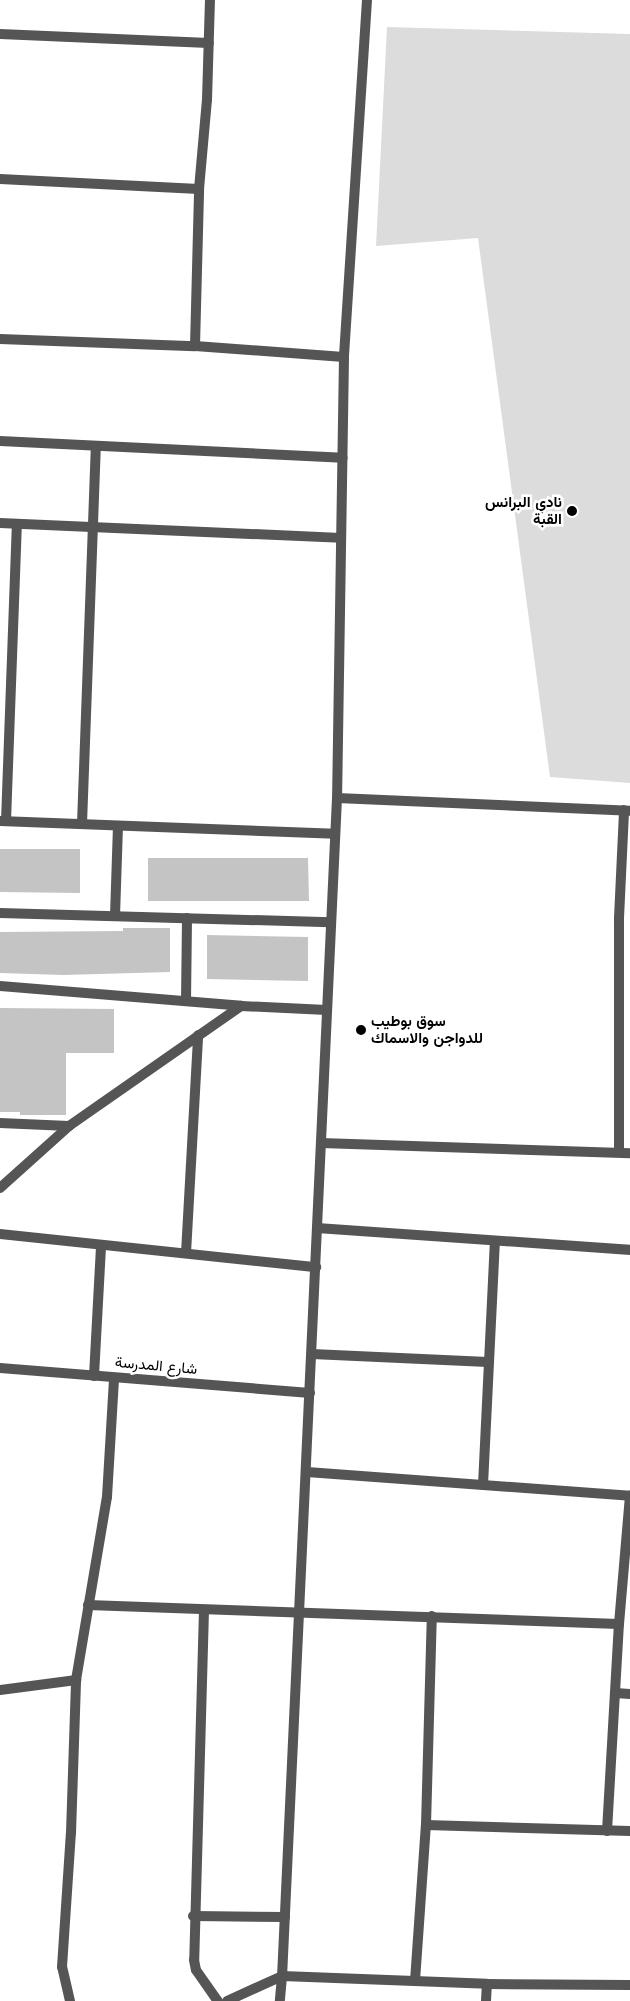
<!DOCTYPE html>
<meta charset="utf-8">
<style>
body{margin:0}
#map{position:relative;width:630px;height:2001px;overflow:hidden;background:#fff;font-family:Jost,Vazirmatn,sans-serif}
div>[style]{position:absolute}
[style*='--x']{left:calc(var(--x)*1px);top:calc(var(--y)*1px);width:calc(var(--w)*1px);rotate:calc(var(--a)*1deg)}
.green>*{inset:0;background:#dcdcdc}
.building>*{inset:0;background:#c4c4c4}
.minor>*{height:10px;margin:-5px;padding:0 5px;transform-origin:5px;border-radius:5px;background:#555}
.dots>*{width:14px;height:14px;translate:-50% -50%;box-sizing:border-box;border:2px solid #fff;border-radius:50%}
span{translate:-50% -50%;white-space:nowrap;text-align:center;line-height:1.15;-webkit-text-stroke:5px #fff;paint-order:stroke}
.poi-label{font-size:15px;color:#000;font-weight:700}
.right{translate:-100% -50%;text-align:right}
.left{translate:0 -50%;text-align:left}
.street-label{font-size:15px;color:#000}
</style>
<div id="map">
<div class="green">
<div style="clip-path:polygon(387px 27px,630px 34px,630px 783px,550px 777px,478px 238px,376px 246px)"></div>
</div>
<div class="building">
<div style="clip-path:polygon(0 849px,80px 849px,80px 893px,0 892px)"></div>
<div style="clip-path:polygon(148px 858px,308px 858px,309px 901px,148px 901px)"></div>
<div style="clip-path:polygon(123px 928px,170px 928px,170px 972px,63px 975px,0 973px,0 932px,123px 931px)"></div>
<div style="clip-path:polygon(207px 935px,308px 937px,308px 981px,207px 979px)"></div>
<div style="clip-path:polygon(0 1008px,114px 1009px,114px 1053px,66px 1053px,66px 1115px,20px 1115px,20px 1112px,0 1112px)"></div>
</div>
<div class="minor">
<div style="--x:367;--y:0;--w:358;--a:93.7"></div>
<div style="--x:344;--y:357;--w:441;--a:90.9"></div>
<div style="--x:337;--y:798;--w:1179;--a:92.67"></div>
<div style="--x:282;--y:1976;--w:205;--a:2.2"></div>
<div style="--x:487;--y:1984;--w:143;--a:0.4"></div>
<div style="--x:0;--y:34;--w:209;--a:2.5"></div>
<div style="--x:0;--y:179;--w:199;--a:2.9"></div>
<div style="--x:0;--y:339;--w:195;--a:2.1"></div>
<div style="--x:195;--y:346;--w:149;--a:4.2"></div>
<div style="--x:195;--y:346;--w:157;--a:-88.5"></div>
<div style="--x:199;--y:189;--w:89;--a:-84.9"></div>
<div style="--x:207;--y:100;--w:100;--a:-88.3"></div>
<div style="--x:0;--y:441;--w:343;--a:2.8"></div>
<div style="--x:0;--y:523;--w:341;--a:2.5"></div>
<div style="--x:337;--y:798;--w:293;--a:2.5"></div>
<div style="--x:0;--y:821;--w:335;--a:2.2"></div>
<div style="--x:6;--y:821;--w:297;--a:-87.9"></div>
<div style="--x:82;--y:824;--w:378;--a:-87.9"></div>
<div style="--x:0;--y:913;--w:331;--a:1.6"></div>
<div style="--x:115;--y:916;--w:90;--a:-88.1"></div>
<div style="--x:0;--y:986;--w:242;--a:4.7"></div>
<div style="--x:186;--y:1001;--w:83;--a:-89.3"></div>
<div style="--x:0;--y:1123;--w:69;--a:2.5"></div>
<div style="--x:69;--y:1126;--w:210;--a:-34.9"></div>
<div style="--x:241;--y:1006;--w:86;--a:2.7"></div>
<div style="--x:321;--y:1143;--w:309;--a:1.9"></div>
<div style="--x:619;--y:1151;--w:233;--a:-90"></div>
<div style="--x:619;--y:918;--w:108;--a:-87.3"></div>
<div style="--x:0;--y:1188;--w:93;--a:-41.9"></div>
<div style="--x:317;--y:1228;--w:314;--a:4"></div>
<div style="--x:0;--y:1234;--w:318;--a:6"></div>
<div style="--x:186;--y:1253;--w:218;--a:-86.8"></div>
<div style="--x:312;--y:1354;--w:176;--a:2.6"></div>
<div style="--x:0;--y:1368;--w:311;--a:4.6"></div>
<div style="--x:94;--y:1376;--w:131;--a:-86.9"></div>
<div style="--x:307;--y:1472;--w:324;--a:4.2"></div>
<div style="--x:483;--y:1485;--w:243;--a:-87.2"></div>
<div style="--x:88;--y:1605;--w:531;--a:2.05"></div>
<div style="--x:619;--y:1624;--w:129;--a:-85.1"></div>
<div style="--x:204;--y:1610;--w:350;--a:91.6"></div>
<div style="--x:194;--y:1960;--w:10;--a:79"></div>
<div style="--x:196;--y:1970;--w:38;--a:55"></div>
<div style="--x:0;--y:1690;--w:77;--a:-7.5"></div>
<div style="--x:76;--y:1680;--w:186;--a:-80.4"></div>
<div style="--x:107;--y:1497;--w:119;--a:-86.6"></div>
<div style="--x:615;--y:1693;--w:15;--a:4"></div>
<div style="--x:426;--y:1825;--w:204;--a:1.7"></div>
<div style="--x:607;--y:1831;--w:207;--a:-86.7"></div>
<div style="--x:193;--y:1916;--w:92;--a:0.6"></div>
<div style="--x:415;--y:1981;--w:156;--a:-86"></div>
<div style="--x:426;--y:1825;--w:209;--a:-88.4"></div>
<div style="--x:70;--y:2001;--w:35;--a:-103"></div>
<div style="--x:62;--y:1967;--w:134;--a:-86.2"></div>
<div style="--x:71;--y:1833;--w:153;--a:-88.1"></div>
<div style="--x:227;--y:2001;--w:60;--a:-24.4"></div>
<div style="--x:282;--y:1976;--w:25;--a:95"></div>
<div style="--x:486;--y:2001;--w:17;--a:-87"></div>
</div>
<div class="dots">
<div style="left:572px;top:511px;background:#000"></div>
<div style="left:361px;top:1030px;background:#000"></div>
</div>
<div class="poi-label">
<span class="right" style="left:562px;top:511px">نادي البرانس<br>القبة</span>
<span class="left" style="left:371px;top:1030px">سوق بوطيب<br>للدواجن والاسماك</span>
</div>
<div class="street-label">
<span style="left:156px;top:1366px;rotate:5deg">شارع المدرسة</span>
</div>
</div>
